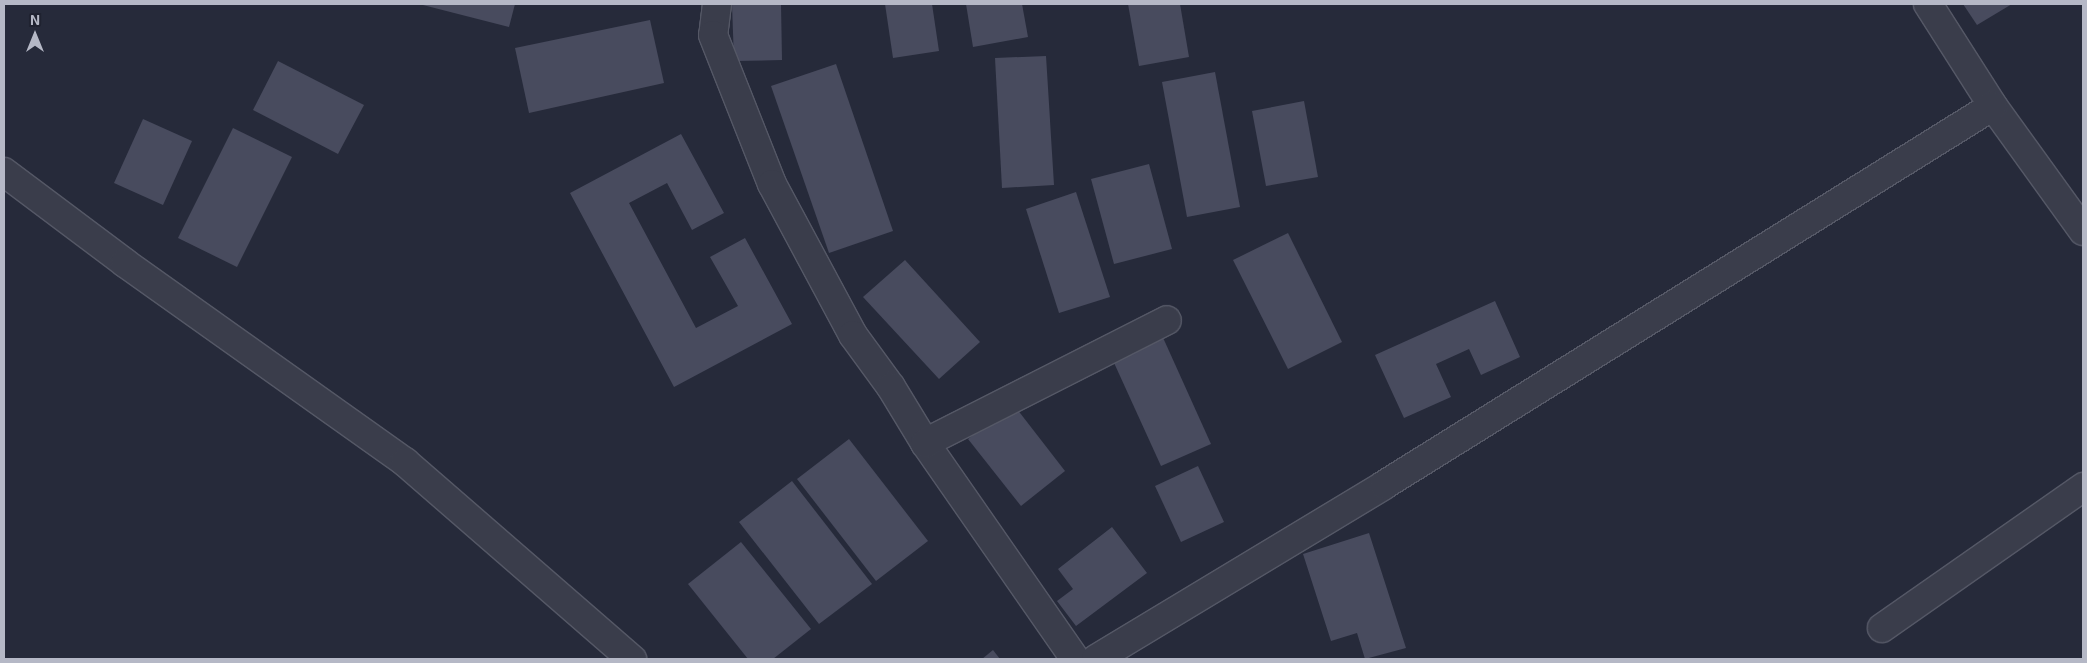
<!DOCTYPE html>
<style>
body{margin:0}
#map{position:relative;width:2087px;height:663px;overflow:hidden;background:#262a3a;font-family:"Exo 2",sans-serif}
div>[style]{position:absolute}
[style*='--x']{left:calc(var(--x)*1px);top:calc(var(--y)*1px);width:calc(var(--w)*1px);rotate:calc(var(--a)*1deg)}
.building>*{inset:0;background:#484b5e}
.roads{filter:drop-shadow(1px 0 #555866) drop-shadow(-1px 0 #555866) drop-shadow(0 1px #555866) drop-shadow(0 -1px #555866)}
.minor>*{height:28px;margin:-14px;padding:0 14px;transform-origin:14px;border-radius:14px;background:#3a3d4b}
span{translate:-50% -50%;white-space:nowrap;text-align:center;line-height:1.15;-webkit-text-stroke:4.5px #1f2230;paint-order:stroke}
.frame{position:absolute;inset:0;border:5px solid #b5b8c6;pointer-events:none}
.north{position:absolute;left:10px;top:10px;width:50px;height:50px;-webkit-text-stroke:4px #1f2230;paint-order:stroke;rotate:0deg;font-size:14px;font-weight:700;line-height:20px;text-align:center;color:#b5b8c6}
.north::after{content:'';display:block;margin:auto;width:18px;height:22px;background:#b5b8c6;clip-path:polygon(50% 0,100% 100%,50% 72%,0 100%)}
</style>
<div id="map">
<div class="building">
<div style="clip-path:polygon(419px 4px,515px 4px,509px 27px)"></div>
<div style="clip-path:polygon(732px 4px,781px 4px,782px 60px,734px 61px)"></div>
<div style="clip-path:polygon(885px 4px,932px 4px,939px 51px,893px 58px)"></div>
<div style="clip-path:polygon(966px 4px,1022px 4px,1028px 37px,973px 47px)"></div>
<div style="clip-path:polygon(1128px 4px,1180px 4px,1189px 57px,1139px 66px)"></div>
<div style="clip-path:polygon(1963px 4px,2012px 4px,1977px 25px)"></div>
<div style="clip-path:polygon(650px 20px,664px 83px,529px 113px,515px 48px)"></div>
<div style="clip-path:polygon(1046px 56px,1054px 185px,1002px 188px,995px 58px)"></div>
<div style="clip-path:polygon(278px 61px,364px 105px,338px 154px,253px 110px)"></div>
<div style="clip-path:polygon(836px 64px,893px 231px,829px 253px,771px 86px)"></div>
<div style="clip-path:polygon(1215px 72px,1240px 207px,1187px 217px,1162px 82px)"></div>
<div style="clip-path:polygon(1304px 101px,1318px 177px,1266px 186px,1252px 111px)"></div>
<div style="clip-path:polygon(143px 119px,192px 141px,163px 205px,114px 183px)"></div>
<div style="clip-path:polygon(233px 128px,292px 157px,237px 267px,178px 238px)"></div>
<div style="clip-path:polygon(681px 134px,724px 213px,692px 230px,667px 183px,629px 203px,696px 328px,738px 306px,710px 257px,745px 238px,792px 324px,674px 387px,570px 193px)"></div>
<div style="clip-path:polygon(1149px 164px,1172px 249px,1114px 264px,1091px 179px)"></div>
<div style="clip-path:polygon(1076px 192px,1110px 297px,1059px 313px,1026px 209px)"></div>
<div style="clip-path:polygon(1288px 233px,1342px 342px,1288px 369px,1233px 260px)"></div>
<div style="clip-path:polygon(905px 260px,980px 342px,939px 379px,863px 297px)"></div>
<div style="clip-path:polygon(1495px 301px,1520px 357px,1481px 375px,1469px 349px,1436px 364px,1451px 397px,1404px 418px,1375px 355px)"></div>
<div style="clip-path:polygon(1160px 331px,1211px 444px,1161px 466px,1110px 354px)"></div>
<div style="clip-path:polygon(1013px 404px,1065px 471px,1021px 506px,968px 439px)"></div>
<div style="clip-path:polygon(849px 439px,928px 541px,876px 581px,797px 479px)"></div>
<div style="clip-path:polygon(1198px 466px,1224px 522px,1181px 542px,1155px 486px)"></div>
<div style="clip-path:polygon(792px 481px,872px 584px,819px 624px,739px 522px)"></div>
<div style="clip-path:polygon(1112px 527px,1147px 573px,1076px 626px,1057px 601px,1073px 589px,1058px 569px)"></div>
<div style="clip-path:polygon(1369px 533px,1406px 648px,1365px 659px,1357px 633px,1331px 641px,1303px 554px)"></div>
<div style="clip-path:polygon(741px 542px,811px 629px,773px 659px,748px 659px,688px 584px)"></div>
<div style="clip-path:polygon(993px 650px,1000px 659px,982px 659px)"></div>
</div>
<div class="roads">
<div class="minor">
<div style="--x:717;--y:4;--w:31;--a:97"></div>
<div style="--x:713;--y:35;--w:160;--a:68.4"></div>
<div style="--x:772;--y:184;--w:171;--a:61.8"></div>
<div style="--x:853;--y:335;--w:64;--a:53.8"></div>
<div style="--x:891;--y:387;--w:66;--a:58.7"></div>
<div style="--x:925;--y:443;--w:263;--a:55.2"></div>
<div style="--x:1928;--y:4;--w:121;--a:57.5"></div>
<div style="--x:1993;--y:106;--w:154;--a:54.2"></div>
<div style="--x:4;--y:172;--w:151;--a:36.9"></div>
<div style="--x:125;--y:263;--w:344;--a:35.4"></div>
<div style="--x:405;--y:462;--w:301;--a:41"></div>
<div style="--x:925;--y:443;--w:271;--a:-26.9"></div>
<div style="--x:1882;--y:628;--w:246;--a:-35"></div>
<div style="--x:1096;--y:659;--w:336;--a:-31.1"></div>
<div style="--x:1384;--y:485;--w:717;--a:-31.9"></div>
</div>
</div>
<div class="frame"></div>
<div class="north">N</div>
</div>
